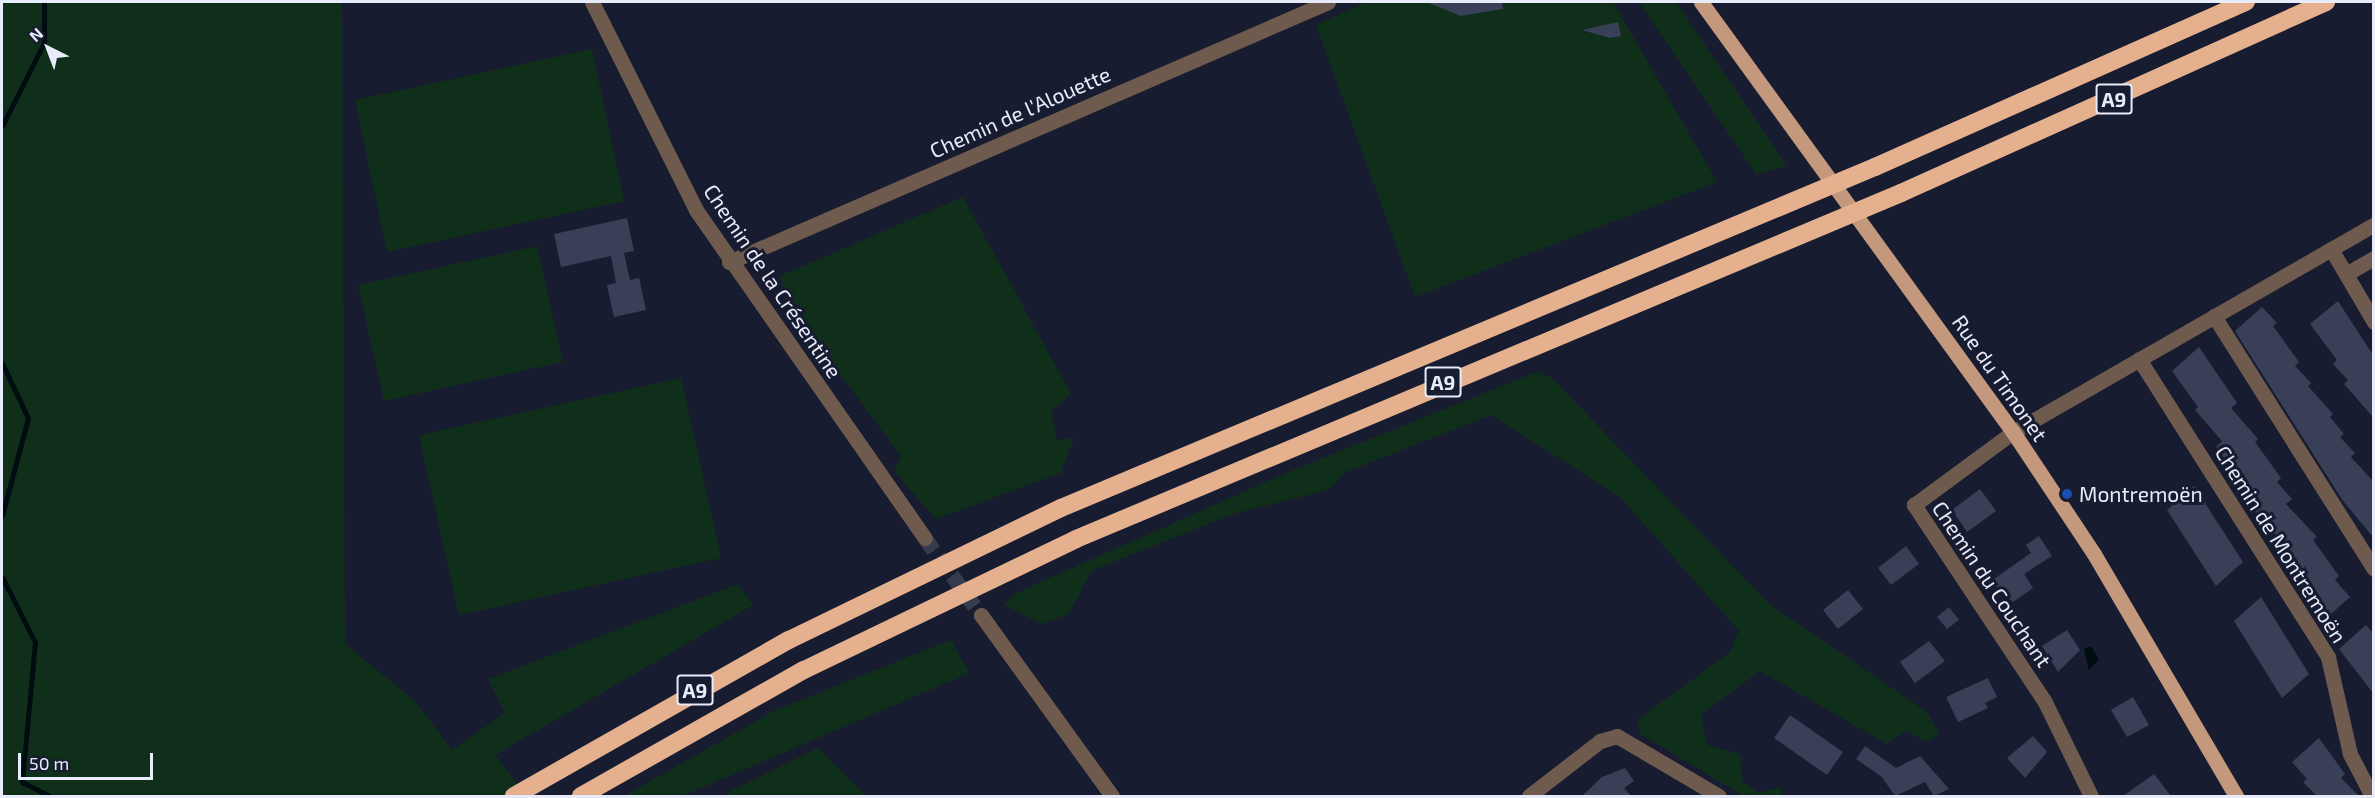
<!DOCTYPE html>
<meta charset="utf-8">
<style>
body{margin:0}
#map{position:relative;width:2375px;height:798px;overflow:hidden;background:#181c30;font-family:"Exo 2",sans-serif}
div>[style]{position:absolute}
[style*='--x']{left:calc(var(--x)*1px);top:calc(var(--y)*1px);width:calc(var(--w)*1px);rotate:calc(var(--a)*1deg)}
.green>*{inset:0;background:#102f1b}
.water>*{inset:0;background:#000d10}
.stream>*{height:5px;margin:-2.5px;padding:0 2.5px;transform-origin:2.5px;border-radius:2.5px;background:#000d10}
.building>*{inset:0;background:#393f56}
.minor-tunnel>*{height:15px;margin-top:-7.5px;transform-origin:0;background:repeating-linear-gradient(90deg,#373b4e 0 15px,transparent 0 23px)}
.minor>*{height:15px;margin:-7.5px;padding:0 7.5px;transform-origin:7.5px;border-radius:7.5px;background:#6f5b4d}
.major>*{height:15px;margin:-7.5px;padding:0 7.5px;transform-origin:7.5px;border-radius:7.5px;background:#c3987c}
.highway>*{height:18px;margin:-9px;padding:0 9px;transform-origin:9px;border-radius:9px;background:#e4b08e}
.dots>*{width:16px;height:16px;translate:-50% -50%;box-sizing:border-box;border:3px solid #181c30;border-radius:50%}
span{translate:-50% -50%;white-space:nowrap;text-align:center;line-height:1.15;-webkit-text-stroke:6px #181c30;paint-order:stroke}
.shield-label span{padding:2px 4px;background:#181c30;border:2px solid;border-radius:4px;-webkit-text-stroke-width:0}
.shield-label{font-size:20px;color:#e7ebfa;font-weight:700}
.street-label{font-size:21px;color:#e7ebfa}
.poi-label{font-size:21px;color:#e7ebfa}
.left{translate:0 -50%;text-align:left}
.frame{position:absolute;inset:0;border:3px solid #e7ebfa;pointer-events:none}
.north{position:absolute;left:18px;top:18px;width:60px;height:60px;-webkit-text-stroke:4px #181c30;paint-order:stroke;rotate:318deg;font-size:16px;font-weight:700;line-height:24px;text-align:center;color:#e7ebfa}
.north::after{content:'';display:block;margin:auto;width:21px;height:27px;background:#e7ebfa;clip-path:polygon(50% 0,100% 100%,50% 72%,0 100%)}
.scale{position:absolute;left:18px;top:753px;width:135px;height:27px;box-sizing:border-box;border:3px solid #e7ebfa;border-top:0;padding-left:8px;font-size:18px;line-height:21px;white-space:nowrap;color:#e7ebfa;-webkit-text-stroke:4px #181c30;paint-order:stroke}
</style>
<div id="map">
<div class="green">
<div style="clip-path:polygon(2px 2px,342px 2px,345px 644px,416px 702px,452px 750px,505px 713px,488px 679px,738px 584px,753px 605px,495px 755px,526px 796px,2px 796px)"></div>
<div style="clip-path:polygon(1366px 2px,1613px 2px,1717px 182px,1415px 297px,1316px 25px)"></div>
<div style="clip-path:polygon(1639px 2px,1676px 2px,1787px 166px,1756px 174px)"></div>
<div style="clip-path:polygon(592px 49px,624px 201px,387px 252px,355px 100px)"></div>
<div style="clip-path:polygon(963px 197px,1071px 394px,1051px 411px,1057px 441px,1075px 437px,1060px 473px,936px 519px,894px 471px,901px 456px,788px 304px,780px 276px)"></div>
<div style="clip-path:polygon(537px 246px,563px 362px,384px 401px,358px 285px)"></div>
<div style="clip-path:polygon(1537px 372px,1552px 378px,1769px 604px,1927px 712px,1940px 735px,1925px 742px,1907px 730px,1887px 744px,1760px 671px,1701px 715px,1707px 745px,1740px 754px,1742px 781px,1758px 793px,1781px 787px,1781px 796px,1744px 796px,1640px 734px,1637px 720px,1729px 653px,1739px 631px,1620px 497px,1491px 415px,1346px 472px,1328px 490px,1236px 513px,1091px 571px,1069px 614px,1042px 624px,1004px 605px,1016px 593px,1293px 470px)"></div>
<div style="clip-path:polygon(681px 378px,721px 558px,459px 615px,419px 435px)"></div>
<div style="clip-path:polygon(951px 640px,969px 673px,682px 796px,624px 796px,774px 711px)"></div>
<div style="clip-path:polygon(818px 748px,866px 796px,726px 796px,730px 791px)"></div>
</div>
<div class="water">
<div style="clip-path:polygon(2091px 646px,2099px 659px,2089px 670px,2084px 649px)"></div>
</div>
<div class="stream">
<div style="--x:2;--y:126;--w:93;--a:-63.2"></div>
<div style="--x:44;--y:43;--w:41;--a:-90"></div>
<div style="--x:2;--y:363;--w:61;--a:64.7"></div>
<div style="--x:28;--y:418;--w:101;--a:104.9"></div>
<div style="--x:2;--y:577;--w:73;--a:63.1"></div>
<div style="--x:35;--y:642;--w:141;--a:95.3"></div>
<div style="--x:22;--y:782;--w:31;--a:27"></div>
</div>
<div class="building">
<div style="clip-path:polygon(1426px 2px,1502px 2px,1503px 9px,1461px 16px)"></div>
<div style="clip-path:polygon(1618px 22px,1621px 36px,1610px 38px,1582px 30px)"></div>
<div style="clip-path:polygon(627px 218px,634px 251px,624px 253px,630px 280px,639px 278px,646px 310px,614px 317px,607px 285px,616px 283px,611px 256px,561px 267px,554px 234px)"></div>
<div style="clip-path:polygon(2338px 301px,2373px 355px,2373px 417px,2344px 384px,2348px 380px,2333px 364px,2337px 360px,2310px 324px)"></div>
<div style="clip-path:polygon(2262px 307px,2277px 323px,2273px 326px,2299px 362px,2295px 366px,2311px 383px,2308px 386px,2333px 414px,2330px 417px,2344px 434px,2340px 437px,2355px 453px,2351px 457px,2373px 481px,2373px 537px,2343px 501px,2235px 331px)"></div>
<div style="clip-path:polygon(2199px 347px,2237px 403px,2231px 408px,2258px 439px,2255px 442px,2281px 478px,2277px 482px,2292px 499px,2286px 504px,2317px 537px,2313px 540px,2339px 576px,2335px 580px,2350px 597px,2323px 621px,2275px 545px,2280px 540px,2250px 506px,2254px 502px,2239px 486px,2243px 482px,2216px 447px,2222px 441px,2195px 410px,2198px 407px,2172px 371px)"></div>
<div style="clip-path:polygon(2194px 486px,2243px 562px,2216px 586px,2167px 510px)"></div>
<div style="clip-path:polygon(1980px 489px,1996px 511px,1967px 532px,1952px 510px)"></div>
<div style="clip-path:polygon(2039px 536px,2052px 556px,2024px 574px,2033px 588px,2013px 602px,1991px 581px,2031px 553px,2026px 545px)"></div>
<div style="clip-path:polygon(1906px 546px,1919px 564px,1891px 585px,1878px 568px)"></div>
<div style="clip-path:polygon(1848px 590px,1863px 609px,1838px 629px,1823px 610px)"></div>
<div style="clip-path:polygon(2261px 597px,2309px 674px,2282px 698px,2234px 621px)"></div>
<div style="clip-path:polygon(1949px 607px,1959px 620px,1947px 629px,1937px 617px)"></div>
<div style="clip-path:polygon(2366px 625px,2373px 633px,2373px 693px,2339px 649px)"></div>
<div style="clip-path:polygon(2067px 630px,2080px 650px,2058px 672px,2042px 646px)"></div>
<div style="clip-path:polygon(1929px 641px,1945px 661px,1915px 683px,1900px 662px)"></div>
<div style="clip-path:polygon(1988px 678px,1997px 697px,1985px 703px,1988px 708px,1958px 722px,1946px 697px)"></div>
<div style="clip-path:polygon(2133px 697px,2149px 725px,2127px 737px,2111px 710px)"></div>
<div style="clip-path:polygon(1790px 715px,1843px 752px,1827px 775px,1774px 738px)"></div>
<div style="clip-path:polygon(2033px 736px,2047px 752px,2025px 778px,2007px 758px)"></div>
<div style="clip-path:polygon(2319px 738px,2345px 774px,2341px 778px,2359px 796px,2317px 796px,2303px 782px,2307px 779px,2292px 762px)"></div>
<div style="clip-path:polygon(1865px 746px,1896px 768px,1920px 756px,1949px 789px,1934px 796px,1925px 782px,1895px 796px,1882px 777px,1856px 759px)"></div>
<div style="clip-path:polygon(1625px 768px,1634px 781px,1624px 788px,1631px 796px,1582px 796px,1602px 777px)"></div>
<div style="clip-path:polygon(2154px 774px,2171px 796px,2123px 796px)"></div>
</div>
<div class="minor-tunnel">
<div style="--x:925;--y:538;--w:95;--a:54"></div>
</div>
<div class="minor">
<div style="--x:592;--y:2;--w:233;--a:63.4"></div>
<div style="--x:696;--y:210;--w:400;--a:55.1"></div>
<div style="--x:2331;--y:249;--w:85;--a:59.5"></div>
<div style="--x:729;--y:262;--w:653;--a:-23.46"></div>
<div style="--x:2346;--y:274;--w:32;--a:-30"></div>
<div style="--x:2214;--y:316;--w:299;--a:57.7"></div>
<div style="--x:2139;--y:359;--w:353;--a:57.6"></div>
<div style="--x:2328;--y:657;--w:99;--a:77.2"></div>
<div style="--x:2350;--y:754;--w:47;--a:62.4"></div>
<div style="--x:981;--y:615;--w:223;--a:54.1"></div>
<div style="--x:1529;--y:796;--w:90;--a:-37.8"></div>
<div style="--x:1600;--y:741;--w:18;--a:-16"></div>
<div style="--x:1617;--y:736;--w:118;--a:30.5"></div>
<div style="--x:2091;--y:796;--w:105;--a:-116.1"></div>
<div style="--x:2045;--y:702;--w:237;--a:-123.6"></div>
<div style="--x:1914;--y:505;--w:123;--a:-36.4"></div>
<div style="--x:2013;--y:432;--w:417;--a:-29.9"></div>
</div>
<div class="major">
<div style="--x:1701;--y:2;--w:531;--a:54.04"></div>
<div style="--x:2013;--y:432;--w:146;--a:56.4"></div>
<div style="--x:2094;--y:554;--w:281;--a:59.6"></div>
</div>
<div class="highway">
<div style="--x:514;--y:796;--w:316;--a:-29.6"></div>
<div style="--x:789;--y:640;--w:302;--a:-25.9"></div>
<div style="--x:1061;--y:508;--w:883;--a:-22.73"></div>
<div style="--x:1875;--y:167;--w:406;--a:-24"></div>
<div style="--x:581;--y:796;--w:256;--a:-29.5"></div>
<div style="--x:804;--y:670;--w:302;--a:-25.7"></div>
<div style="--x:1076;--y:539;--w:895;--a:-22.75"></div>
<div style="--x:1901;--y:193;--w:466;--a:-24.2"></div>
</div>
<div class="dots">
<div style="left:2067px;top:494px;background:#1a4fb4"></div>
</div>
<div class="shield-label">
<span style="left:2114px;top:99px">A9</span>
<span style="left:1443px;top:382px">A9</span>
<span style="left:695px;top:690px">A9</span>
</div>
<div class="street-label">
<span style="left:1020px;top:112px;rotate:-24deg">Chemin de l'Alouette</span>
<span style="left:773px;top:281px;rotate:56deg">Chemin de la Crésentine</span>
<span style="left:2000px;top:378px;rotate:55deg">Rue du Timonet</span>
<span style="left:2281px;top:544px;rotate:58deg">Chemin de Montremoën</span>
<span style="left:1992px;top:584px;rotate:56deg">Chemin du Couchant</span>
</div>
<div class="poi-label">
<span class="left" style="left:2079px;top:494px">Montremoën</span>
</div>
<div class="frame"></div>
<div class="north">N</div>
<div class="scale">50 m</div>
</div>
